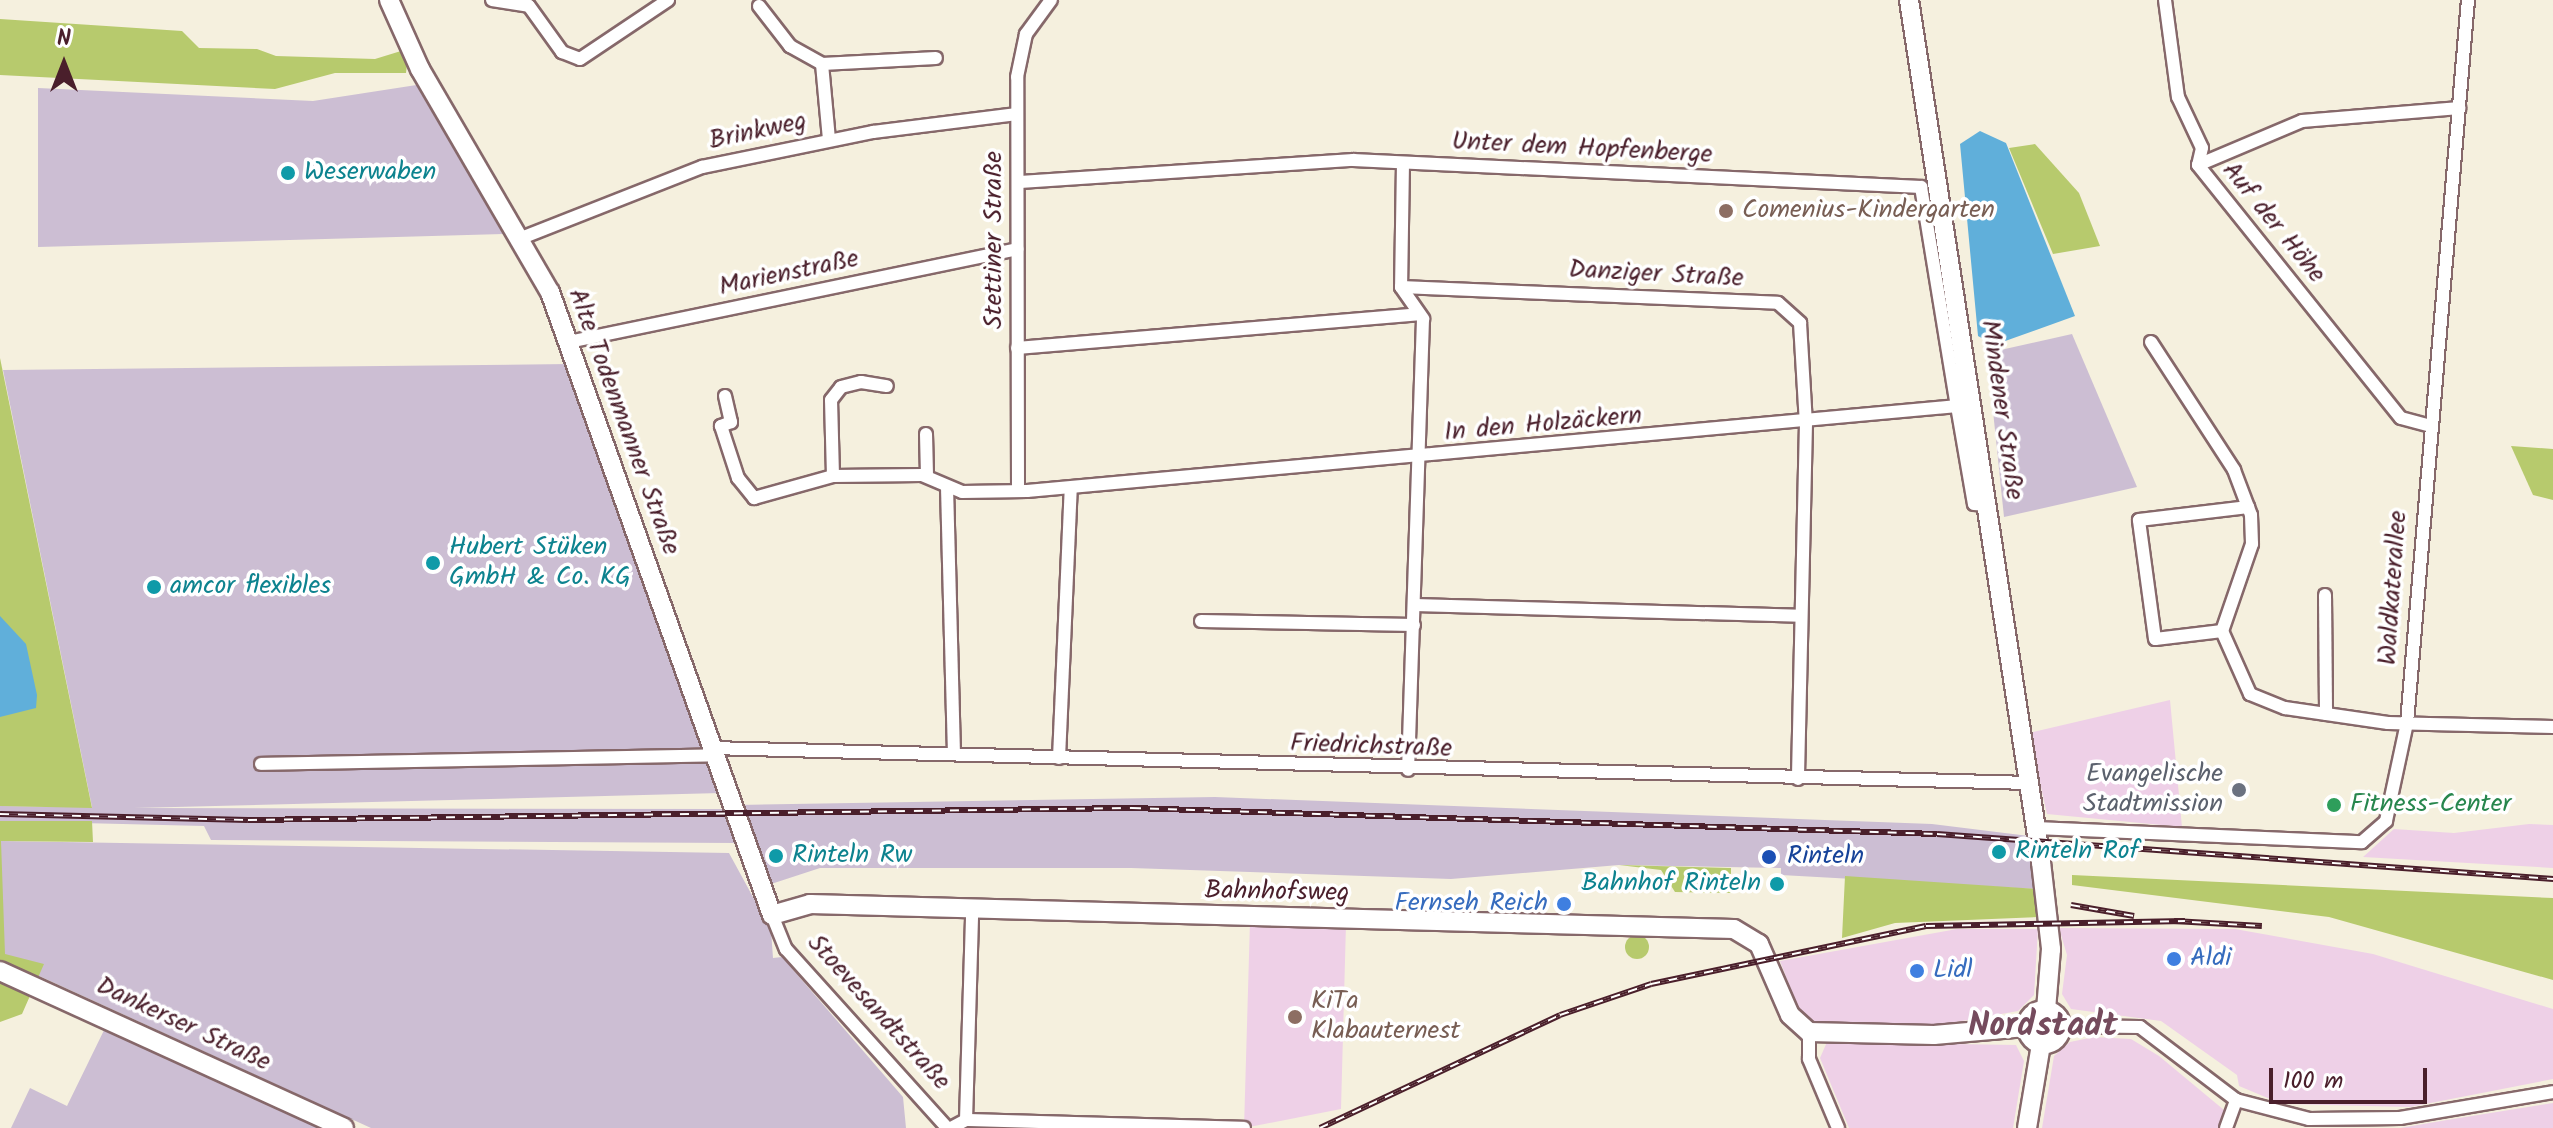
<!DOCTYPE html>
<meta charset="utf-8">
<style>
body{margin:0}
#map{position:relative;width:2553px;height:1128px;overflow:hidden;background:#f5f0de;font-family:Kalam,sans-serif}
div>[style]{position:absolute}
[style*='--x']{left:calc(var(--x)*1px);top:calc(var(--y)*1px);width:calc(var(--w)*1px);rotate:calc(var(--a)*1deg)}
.built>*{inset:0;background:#eed0e7}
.industrial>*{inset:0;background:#ccbed3}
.green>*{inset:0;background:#b7ca6d}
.round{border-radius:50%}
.water>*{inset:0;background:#60afda}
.roads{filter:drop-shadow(2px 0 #86686a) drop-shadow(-2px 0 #86686a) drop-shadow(0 2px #86686a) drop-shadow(0 -2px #86686a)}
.street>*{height:12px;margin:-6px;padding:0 6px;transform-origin:6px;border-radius:6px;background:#fff}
.secondary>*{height:18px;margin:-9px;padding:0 9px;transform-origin:9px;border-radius:9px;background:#fff}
.secondary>.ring{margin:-9px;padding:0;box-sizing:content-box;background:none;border:18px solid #fff;border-radius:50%}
.rail>*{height:6px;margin-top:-3px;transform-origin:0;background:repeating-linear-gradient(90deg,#fff 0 9px,#4a1f2b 0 18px);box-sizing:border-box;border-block:2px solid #4a1f2b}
.dots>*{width:22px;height:22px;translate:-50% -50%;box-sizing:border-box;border:4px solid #fff;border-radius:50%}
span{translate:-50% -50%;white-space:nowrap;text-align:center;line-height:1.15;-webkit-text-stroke:7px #fff;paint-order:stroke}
.street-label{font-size:26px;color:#4a1f2b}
.culture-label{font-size:26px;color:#0d838f}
.left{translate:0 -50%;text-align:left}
.right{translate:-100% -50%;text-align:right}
.education-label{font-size:26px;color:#785e54}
.worship-label{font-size:26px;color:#5b616d}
.leisure-label{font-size:26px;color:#27864d}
.transit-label{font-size:26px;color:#164399}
.shop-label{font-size:26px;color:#366cbe}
.district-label{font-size:34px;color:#754b5d;font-weight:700}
.north{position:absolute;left:24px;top:24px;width:80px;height:80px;-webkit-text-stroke:6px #fff;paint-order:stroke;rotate:0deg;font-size:22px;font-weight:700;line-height:32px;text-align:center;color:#4a1f2b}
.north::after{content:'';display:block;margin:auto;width:28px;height:36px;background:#4a1f2b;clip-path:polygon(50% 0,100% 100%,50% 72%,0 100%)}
.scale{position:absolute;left:2269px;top:1068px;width:158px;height:36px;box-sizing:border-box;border:4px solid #4a1f2b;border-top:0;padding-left:10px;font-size:24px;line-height:28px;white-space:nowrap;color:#4a1f2b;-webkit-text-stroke:6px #fff;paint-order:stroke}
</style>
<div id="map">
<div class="built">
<div style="clip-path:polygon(2170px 700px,2182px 827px,2047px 814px,2029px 733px)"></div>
<div style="clip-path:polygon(2529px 824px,2553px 825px,2553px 868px,2363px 857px,2394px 829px,2454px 833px)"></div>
<div style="clip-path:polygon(1250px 921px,1346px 924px,1341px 1109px,1244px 1128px)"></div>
<div style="clip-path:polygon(2059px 928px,2235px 929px,2373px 954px,2553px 1009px,2553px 1079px,2410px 1107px,2282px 1104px,2239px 1086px,2237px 1075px,2161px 1021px,2071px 1009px,2062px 994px,2067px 955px)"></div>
<div style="clip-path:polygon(1957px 929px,2038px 929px,2034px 995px,2018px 1011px,1934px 1026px,1815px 1022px,1799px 1011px,1780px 961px)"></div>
<div style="clip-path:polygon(2094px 1037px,2131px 1039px,2159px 1056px,2224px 1110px,2220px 1128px,2042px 1128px,2054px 1056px,2070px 1042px)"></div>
<div style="clip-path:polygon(1827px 1042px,2016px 1045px,2024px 1061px,2013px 1128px,1849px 1128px,1820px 1058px)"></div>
<div style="clip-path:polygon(2553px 1103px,2553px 1128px,2400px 1128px,2447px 1120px)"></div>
</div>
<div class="industrial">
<div style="clip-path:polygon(423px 84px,503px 234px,38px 247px,38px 88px,313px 101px)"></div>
<div style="clip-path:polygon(2072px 334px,2137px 487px,2004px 517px,1987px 353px)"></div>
<div style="clip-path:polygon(570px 364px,721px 793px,134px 808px,722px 809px,735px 843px,211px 840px,204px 826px,0 821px,0 806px,92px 807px,3px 370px)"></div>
<div style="clip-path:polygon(1215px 797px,1932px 824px,2029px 836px,2036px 889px,1781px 875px,1781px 868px,1619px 865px,1451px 879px,1131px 868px,820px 868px,765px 886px,738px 805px)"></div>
<div style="clip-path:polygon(1px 841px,729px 853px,771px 930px,773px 958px,782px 957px,903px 1097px,906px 1128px,371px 1128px,0 958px)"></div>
<div style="clip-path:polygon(109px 1020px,329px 1128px,11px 1128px,30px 1088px,67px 1106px)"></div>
</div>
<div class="green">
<div style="clip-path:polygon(0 19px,182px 31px,199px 48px,257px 49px,276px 56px,375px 59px,401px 51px,408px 55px,406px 73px,335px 73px,275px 89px,0 75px)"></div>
<div style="clip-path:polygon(2035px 144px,2079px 193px,2100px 246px,2053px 254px,2009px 148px)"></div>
<div style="clip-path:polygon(0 358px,92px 808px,0 806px)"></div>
<div style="clip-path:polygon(2511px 446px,2553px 449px,2553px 500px,2533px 495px)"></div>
<div style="clip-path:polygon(0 821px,92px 821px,93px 842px,1px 841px,5px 954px,44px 964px,22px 1014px,0 1022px)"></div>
<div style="clip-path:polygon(1619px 865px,1731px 868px,1731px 893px,1675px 892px,1661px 870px)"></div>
<div style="clip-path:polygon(2072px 875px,2553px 898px,2553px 980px,2329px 917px,2072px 885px)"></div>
<div style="clip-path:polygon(1845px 876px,2036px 889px,2039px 917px,1895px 923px,1842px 938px)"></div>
<div class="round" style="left:1625px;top:935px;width:24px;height:24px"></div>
</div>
<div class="water">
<div style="clip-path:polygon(1980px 131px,2006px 143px,2075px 316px,1994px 345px,1978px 336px,1960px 144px)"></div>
<div style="clip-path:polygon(0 616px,26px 644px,37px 695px,36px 708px,0 717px)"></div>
</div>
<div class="roads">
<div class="street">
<div style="--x:492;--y:0;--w:37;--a:9"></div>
<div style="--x:529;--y:6;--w:57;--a:54.3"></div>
<div style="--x:562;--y:52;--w:19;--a:21"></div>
<div style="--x:580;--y:59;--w:106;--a:-33.8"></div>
<div style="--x:2165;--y:0;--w:98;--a:82.4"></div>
<div style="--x:2178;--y:97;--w:56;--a:64.8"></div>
<div style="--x:2202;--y:148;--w:17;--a:103"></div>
<div style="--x:2198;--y:165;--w:324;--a:51.3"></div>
<div style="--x:2401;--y:418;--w:30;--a:15"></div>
<div style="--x:759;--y:6;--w:51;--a:52.2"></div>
<div style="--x:790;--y:46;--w:37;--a:29"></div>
<div style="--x:822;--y:64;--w:75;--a:84.7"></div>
<div style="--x:822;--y:64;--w:114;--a:-3"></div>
<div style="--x:1403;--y:163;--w:124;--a:90.9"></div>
<div style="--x:1401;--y:287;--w:39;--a:55"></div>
<div style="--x:1423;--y:319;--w:451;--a:91.9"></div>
<div style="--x:2198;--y:165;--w:113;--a:-22.9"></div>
<div style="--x:2302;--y:121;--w:158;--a:-4.7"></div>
<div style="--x:1020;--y:182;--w:334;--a:-3.8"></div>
<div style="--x:1353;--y:160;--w:569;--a:2.72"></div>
<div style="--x:1921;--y:187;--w:222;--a:80.7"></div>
<div style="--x:519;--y:239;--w:197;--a:-21.5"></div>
<div style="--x:702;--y:167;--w:175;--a:-11.6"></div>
<div style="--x:873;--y:132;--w:145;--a:-7.1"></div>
<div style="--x:1401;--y:287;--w:377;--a:2.4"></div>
<div style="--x:1778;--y:303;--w:30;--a:42"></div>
<div style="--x:1800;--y:323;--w:100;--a:86.6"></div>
<div style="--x:1806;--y:423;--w:356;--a:91.3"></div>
<div style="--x:569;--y:342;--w:458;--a:-11.7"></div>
<div style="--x:2151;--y:342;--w:153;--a:57"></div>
<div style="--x:2234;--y:470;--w:48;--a:69.3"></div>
<div style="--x:2251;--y:515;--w:29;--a:88"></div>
<div style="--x:2252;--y:544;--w:92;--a:109"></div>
<div style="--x:2222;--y:631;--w:69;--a:66"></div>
<div style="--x:2250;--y:694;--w:38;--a:22"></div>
<div style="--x:2285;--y:708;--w:104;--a:8.3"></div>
<div style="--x:2388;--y:723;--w:165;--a:1.4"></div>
<div style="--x:1017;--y:348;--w:403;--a:-4.8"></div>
<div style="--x:725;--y:396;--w:27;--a:77"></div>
<div style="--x:731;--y:422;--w:11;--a:158"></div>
<div style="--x:721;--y:426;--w:55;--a:71.9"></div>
<div style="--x:738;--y:478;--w:26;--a:51"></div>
<div style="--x:754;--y:498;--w:82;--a:-15.6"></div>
<div style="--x:833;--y:476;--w:89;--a:-0.6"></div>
<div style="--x:922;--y:475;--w:43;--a:23"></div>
<div style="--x:962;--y:492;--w:65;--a:-0.9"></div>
<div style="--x:1027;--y:491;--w:934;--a:-5.22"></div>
<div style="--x:1957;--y:406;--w:99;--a:80.2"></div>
<div style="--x:1974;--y:504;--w:14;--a:4"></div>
<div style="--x:926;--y:434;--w:42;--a:88.6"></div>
<div style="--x:833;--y:476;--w:76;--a:-91.5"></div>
<div style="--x:831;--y:400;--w:16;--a:-52"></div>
<div style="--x:841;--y:387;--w:21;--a:-14"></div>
<div style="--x:861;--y:382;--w:26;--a:9"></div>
<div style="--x:947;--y:487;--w:267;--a:88.5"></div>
<div style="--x:1018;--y:489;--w:412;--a:-90.1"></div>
<div style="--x:1017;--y:77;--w:44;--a:-78.2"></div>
<div style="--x:1026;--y:34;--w:42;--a:-53.7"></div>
<div style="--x:2325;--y:595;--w:119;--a:89.5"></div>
<div style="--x:1415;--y:605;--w:385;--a:1.6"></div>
<div style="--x:1201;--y:621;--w:213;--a:1.1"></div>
<div style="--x:2222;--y:631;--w:67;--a:173.2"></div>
<div style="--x:2155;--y:639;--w:120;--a:-97.7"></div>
<div style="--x:2139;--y:520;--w:110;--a:-6.8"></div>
<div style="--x:711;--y:748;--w:1318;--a:1.52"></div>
<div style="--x:1059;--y:758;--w:270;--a:-87.5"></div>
<div style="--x:261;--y:764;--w:453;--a:-1.1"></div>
<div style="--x:2036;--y:828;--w:326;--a:2.5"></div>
<div style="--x:2362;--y:842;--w:32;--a:-41"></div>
<div style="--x:2386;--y:821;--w:100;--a:-77.9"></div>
<div style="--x:2407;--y:723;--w:726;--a:-85.18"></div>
<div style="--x:772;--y:915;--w:37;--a:68"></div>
<div style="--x:786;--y:949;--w:241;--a:48"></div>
<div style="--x:2061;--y:1026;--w:79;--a:0.7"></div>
<div style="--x:2140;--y:1027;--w:121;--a:37.2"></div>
<div style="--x:2236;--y:1100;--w:75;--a:14.6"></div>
<div style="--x:2309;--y:1119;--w:91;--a:-0.6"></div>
<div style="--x:2400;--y:1118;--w:155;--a:-9.6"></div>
<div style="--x:1809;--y:1032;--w:27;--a:90"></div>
<div style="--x:1809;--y:1059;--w:75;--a:67.2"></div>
<div style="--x:966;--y:1120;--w:208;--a:-88.3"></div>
<div style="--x:951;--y:1128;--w:17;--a:-28"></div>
<div style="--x:966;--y:1120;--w:278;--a:1.6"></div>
<div style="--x:2226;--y:1128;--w:30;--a:-70"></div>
</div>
<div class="secondary">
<div style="--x:389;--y:0;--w:76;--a:65.8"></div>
<div style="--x:420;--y:69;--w:258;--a:59.8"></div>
<div style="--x:550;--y:292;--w:661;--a:70.39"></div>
<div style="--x:772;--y:915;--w:40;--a:-16"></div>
<div style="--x:810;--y:904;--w:924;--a:1.55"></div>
<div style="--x:1734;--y:929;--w:29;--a:31"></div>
<div style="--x:1759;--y:944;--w:77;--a:66.4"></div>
<div style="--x:1790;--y:1015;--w:25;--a:42"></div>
<div style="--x:1809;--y:1032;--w:125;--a:1.4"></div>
<div style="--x:1934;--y:1035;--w:92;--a:-5"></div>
<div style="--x:1909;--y:0;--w:872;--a:81.29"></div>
<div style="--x:2041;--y:862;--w:88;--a:83.4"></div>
<div style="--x:2051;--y:949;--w:61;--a:94.7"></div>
<div style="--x:0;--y:971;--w:378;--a:24.5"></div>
<div class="ring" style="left:2027px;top:1010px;width:16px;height:16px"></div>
<div style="--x:2027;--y:1128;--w:85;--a:-80.5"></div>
</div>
</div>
<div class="rail">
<div style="--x:0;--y:814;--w:248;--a:1.4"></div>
<div style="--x:248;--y:820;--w:884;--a:-0.78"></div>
<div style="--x:1132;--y:808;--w:805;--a:1.85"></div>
<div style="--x:1937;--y:834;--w:618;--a:4.18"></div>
<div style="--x:2071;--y:905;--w:64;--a:9.9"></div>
<div style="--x:2174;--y:921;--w:88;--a:3.3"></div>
<div style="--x:1320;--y:1128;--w:265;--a:-25.2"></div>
<div style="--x:1560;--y:1015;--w:96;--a:-18.8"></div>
<div style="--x:1651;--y:984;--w:281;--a:-11.9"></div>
<div style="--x:1926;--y:926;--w:259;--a:-1.1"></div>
</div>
<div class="dots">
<div style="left:288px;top:173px;background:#0f9aa8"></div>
<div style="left:1726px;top:211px;background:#8d6e63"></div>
<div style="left:433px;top:563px;background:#0f9aa8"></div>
<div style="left:154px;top:587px;background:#0f9aa8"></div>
<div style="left:2239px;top:790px;background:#6b7280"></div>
<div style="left:2334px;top:805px;background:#2e9e5b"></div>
<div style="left:1999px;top:852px;background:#0f9aa8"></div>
<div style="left:776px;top:856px;background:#0f9aa8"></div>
<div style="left:1769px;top:857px;background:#1a4fb4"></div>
<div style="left:1777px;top:884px;background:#0f9aa8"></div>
<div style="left:1564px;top:904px;background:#3f7fe0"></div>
<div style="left:2174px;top:959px;background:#3f7fe0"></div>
<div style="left:1917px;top:971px;background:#3f7fe0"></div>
<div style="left:1295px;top:1017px;background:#8d6e63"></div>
</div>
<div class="street-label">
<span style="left:758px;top:132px;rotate:-12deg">Brinkweg</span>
<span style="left:1582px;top:149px;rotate:3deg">Unter dem Hopfenberge</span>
<span style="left:2273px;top:223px;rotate:51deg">Auf der Höhe</span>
<span style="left:995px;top:240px;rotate:-90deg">Stettiner Straße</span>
<span style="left:789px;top:274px;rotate:-12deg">Marienstraße</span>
<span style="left:1656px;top:275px;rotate:3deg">Danziger Straße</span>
<span style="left:2001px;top:410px;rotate:82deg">Mindener Straße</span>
<span style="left:623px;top:422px;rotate:70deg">Alte Todenmanner Straße</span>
<span style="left:1543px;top:425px;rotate:-5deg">In den Holzäckern</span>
<span style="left:2394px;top:588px;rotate:-86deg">Waldkaterallee</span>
<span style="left:1371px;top:747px;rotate:2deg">Friedrichstraße</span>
<span style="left:1277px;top:893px;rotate:1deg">Bahnhofsweg</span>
<span style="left:878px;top:1013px;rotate:48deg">Stoevesandtstraße</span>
<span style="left:183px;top:1025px;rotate:25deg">Dankerser Straße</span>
</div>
<div class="culture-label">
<span class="left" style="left:304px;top:173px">Weserwaben</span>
<span class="left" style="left:449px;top:563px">Hubert Stüken<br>GmbH &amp; Co. KG</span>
<span class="left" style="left:170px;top:587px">amcor flexibles</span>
<span class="left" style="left:2015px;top:852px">Rinteln Rof</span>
<span class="left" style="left:792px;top:856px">Rinteln Rw</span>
<span class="right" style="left:1761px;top:884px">Bahnhof Rinteln</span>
</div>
<div class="education-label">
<span class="left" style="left:1742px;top:211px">Comenius-Kindergarten</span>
<span class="left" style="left:1311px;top:1017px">KiTa<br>Klabauternest</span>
</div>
<div class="worship-label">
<span class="right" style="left:2223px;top:790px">Evangelische<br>Stadtmission</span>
</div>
<div class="leisure-label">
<span class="left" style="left:2350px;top:805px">Fitness-Center</span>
</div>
<div class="transit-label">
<span class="left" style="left:1787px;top:857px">Rinteln</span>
</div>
<div class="shop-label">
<span class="right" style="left:1548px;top:904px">Fernseh Reich</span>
<span class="left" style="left:2190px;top:959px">Aldi</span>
<span class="left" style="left:1933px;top:971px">Lidl</span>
</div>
<div class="district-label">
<span style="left:2043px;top:1027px">Nordstadt</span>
</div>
<div class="north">N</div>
<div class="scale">100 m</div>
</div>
